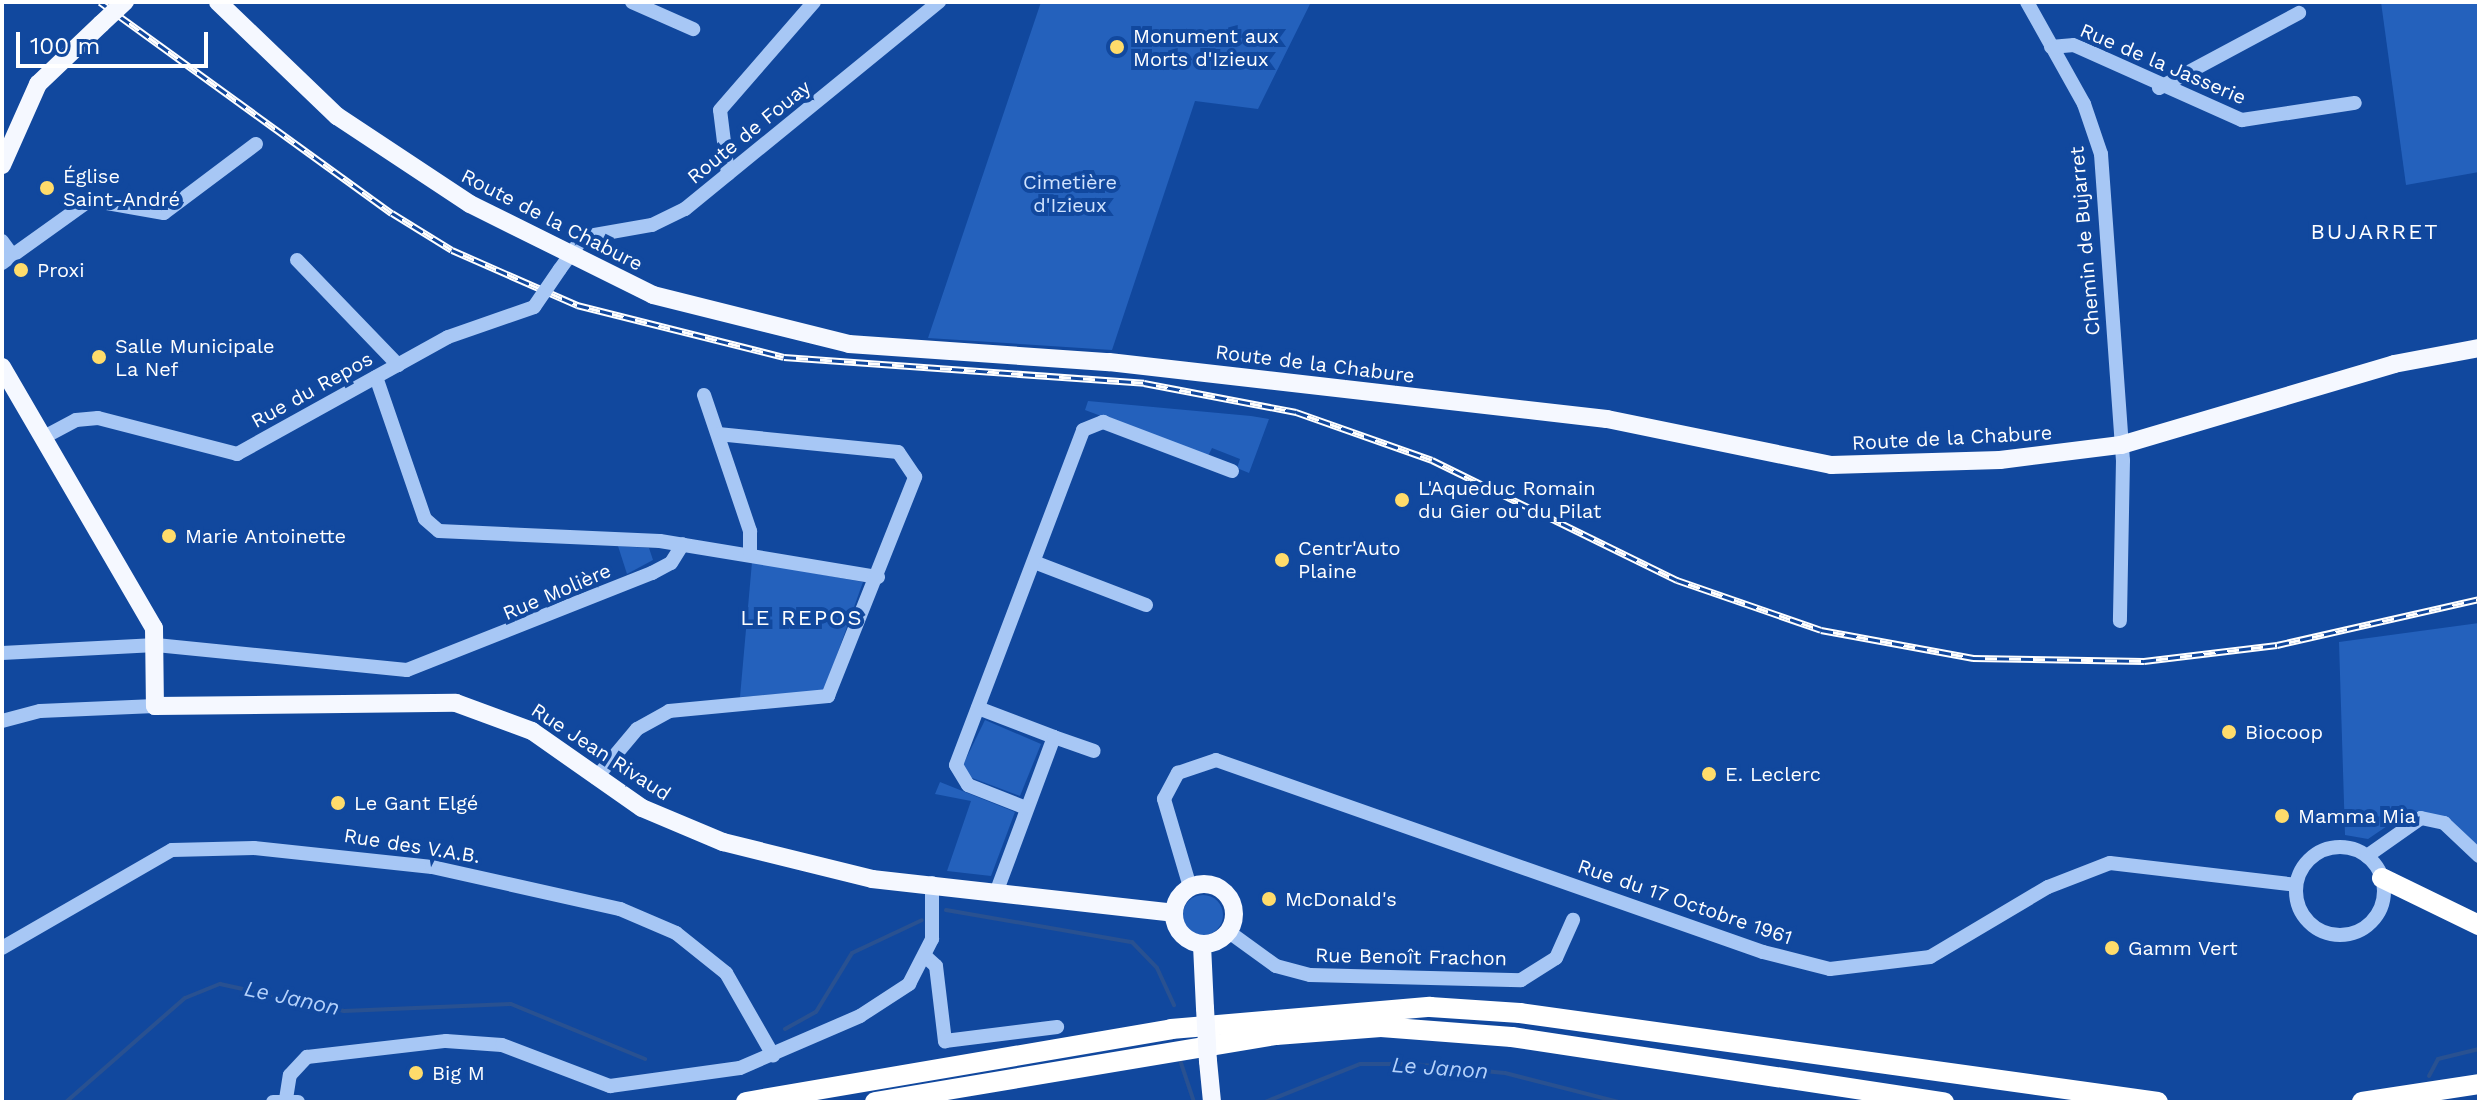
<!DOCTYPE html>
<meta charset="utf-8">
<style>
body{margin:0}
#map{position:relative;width:2481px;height:1104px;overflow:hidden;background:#11489e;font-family:"Work Sans",sans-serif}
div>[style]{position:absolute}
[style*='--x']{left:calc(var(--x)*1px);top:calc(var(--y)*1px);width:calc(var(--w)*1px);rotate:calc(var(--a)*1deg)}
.green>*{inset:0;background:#2461bc}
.round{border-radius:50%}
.stream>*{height:4px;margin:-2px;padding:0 2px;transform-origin:2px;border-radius:2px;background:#295191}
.minor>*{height:14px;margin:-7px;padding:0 7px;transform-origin:7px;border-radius:7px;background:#a7c7f5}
.minor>.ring{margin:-7px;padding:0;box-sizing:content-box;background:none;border:14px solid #a7c7f5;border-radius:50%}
.major>*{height:18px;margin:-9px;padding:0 9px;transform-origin:9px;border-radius:9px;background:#f5f8ff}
.major>.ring{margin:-9px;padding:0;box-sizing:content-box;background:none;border:18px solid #f5f8ff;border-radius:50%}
.highway>*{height:20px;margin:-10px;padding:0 10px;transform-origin:10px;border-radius:10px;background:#fff}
.rail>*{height:7px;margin-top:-3.5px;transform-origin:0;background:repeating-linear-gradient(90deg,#11489e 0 12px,#fff 0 24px);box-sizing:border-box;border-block:2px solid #fff}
.minor-bridge>*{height:14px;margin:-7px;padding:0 7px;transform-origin:7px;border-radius:7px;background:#a7c7f5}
.major-bridge>*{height:18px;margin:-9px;padding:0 9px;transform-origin:9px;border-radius:9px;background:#f5f8ff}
.dots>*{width:22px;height:22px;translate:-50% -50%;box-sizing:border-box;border:4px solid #11489e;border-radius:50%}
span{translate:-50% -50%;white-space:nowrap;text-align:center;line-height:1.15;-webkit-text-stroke:8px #11489e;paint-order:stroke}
.poi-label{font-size:20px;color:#fff}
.left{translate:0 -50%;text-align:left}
.street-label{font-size:20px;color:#fff}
.park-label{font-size:20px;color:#d0e3fe}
.neighbourhood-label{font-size:22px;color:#fff;letter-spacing:2px}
.water-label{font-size:22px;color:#b4d1fb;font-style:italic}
.frame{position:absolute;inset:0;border:4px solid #fff;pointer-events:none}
.scale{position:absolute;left:16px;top:32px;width:192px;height:36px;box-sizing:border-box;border:4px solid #fff;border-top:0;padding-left:10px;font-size:24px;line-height:28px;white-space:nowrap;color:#fff;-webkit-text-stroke:6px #11489e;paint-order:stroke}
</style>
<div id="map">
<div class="green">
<div style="clip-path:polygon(1041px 2px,1311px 2px,1258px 109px,1195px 101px,1112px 350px,928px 338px)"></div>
<div style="clip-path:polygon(2381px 2px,2479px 2px,2479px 172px,2406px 185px)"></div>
<div style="clip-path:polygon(1088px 401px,1251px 416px,1269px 419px,1249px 473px,1237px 468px,1240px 459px,1212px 448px,1208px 456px,1085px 410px)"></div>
<div style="clip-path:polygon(618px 546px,649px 548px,653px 560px,627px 574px)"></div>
<div style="clip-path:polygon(752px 562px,863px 582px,824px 691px,740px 697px)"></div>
<div style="clip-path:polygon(2479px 623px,2479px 846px,2426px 812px,2396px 820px,2368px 839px,2345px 835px,2339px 642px)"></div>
<div style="clip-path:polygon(985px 720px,1041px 744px,1020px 796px,967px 776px,962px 767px)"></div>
<div style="clip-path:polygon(940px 782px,1015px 812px,991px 876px,947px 871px,971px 801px,935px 794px)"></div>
<div class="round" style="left:1183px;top:895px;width:40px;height:40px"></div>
</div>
<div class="stream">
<div style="--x:946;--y:910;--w:189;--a:9.8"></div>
<div style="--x:1132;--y:942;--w:36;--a:46"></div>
<div style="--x:1157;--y:968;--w:41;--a:65.3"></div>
<div style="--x:785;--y:1029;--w:35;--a:-29"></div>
<div style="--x:816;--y:1012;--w:69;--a:-58.6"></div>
<div style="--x:852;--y:953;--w:77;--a:-25.2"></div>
<div style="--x:1181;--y:1063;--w:41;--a:71.6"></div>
<div style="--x:2429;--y:1076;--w:19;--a:-62"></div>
<div style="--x:2438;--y:1059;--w:42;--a:-13.7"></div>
<div style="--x:66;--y:1102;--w:158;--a:-41.2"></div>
<div style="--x:185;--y:998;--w:38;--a:-22"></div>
<div style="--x:220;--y:984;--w:127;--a:12.3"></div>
<div style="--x:344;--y:1011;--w:167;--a:-2.4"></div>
<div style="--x:511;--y:1004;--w:145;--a:22.3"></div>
<div style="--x:1265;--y:1102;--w:102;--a:-21.8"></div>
<div style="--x:1360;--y:1064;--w:53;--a:0"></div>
<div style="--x:1413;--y:1064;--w:92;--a:5.6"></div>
<div style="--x:1505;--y:1073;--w:118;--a:14.3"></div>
</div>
<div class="minor">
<div style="--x:632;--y:2;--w:67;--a:23.9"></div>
<div style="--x:2027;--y:2;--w:117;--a:60.8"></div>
<div style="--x:2084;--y:104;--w:53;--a:71.2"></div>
<div style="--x:2101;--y:154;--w:307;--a:85.9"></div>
<div style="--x:2123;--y:460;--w:161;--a:91.1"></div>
<div style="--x:2051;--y:47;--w:23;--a:-5"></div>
<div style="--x:2074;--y:45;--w:184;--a:24.1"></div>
<div style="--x:2242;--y:120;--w:114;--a:-8.6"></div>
<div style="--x:2159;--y:88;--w:159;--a:-28.2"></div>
<div style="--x:728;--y:174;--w:64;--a:-97.1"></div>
<div style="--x:720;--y:110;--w:143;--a:-49"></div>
<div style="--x:2;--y:241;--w:17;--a:54"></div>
<div style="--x:297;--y:260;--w:146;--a:46.1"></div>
<div style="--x:2;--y:263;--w:108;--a:-35.6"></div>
<div style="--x:90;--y:200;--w:75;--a:10"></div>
<div style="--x:164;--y:213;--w:115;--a:-36.9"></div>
<div style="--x:560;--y:269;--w:39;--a:-54"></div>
<div style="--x:583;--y:237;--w:70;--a:-9.9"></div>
<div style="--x:652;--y:225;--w:37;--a:-26"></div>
<div style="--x:685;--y:209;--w:328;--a:-39.2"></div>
<div style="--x:376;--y:377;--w:150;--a:71"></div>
<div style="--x:425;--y:519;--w:18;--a:41"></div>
<div style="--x:439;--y:531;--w:221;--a:2.6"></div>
<div style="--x:660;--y:541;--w:221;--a:9.4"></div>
<div style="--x:704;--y:395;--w:144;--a:71.3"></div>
<div style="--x:750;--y:531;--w:22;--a:90"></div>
<div style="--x:46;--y:436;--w:34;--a:-28"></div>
<div style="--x:76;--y:420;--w:22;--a:-5"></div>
<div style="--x:98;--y:418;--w:144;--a:14.5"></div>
<div style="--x:237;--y:454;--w:241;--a:-29"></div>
<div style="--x:448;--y:337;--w:91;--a:-19.2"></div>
<div style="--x:1034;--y:562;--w:120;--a:21"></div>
<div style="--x:2;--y:653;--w:154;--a:-3"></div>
<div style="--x:156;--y:645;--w:252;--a:5.7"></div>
<div style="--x:407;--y:670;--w:264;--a:-21.6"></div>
<div style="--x:652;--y:573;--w:21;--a:-28"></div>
<div style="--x:671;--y:563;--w:22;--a:-58"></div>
<div style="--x:978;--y:708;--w:81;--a:20.9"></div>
<div style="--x:1054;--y:737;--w:163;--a:110.4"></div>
<div style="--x:2;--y:721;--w:39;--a:-15"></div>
<div style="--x:40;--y:711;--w:115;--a:-2.5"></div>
<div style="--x:1054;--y:737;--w:42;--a:19.3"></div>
<div style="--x:596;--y:778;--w:64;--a:-50.1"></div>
<div style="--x:637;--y:729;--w:37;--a:-29"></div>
<div style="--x:669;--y:711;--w:160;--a:-5.4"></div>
<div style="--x:828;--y:696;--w:236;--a:-68.3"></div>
<div style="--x:915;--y:477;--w:30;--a:-124"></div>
<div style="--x:898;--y:452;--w:181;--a:-174.3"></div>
<div style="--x:1026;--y:808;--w:62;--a:-158.4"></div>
<div style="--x:968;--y:785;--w:23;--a:-121"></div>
<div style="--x:956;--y:765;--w:358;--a:-69.2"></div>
<div style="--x:1083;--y:430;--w:22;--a:-22"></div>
<div style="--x:1103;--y:422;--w:138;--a:20.8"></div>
<div class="ring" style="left:2296px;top:847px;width:74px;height:74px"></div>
<div style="--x:2367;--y:856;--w:66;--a:-35.1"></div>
<div style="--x:2421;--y:818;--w:24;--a:12"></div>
<div style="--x:2444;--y:823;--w:48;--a:43.3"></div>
<div style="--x:1190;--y:887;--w:92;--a:-106.5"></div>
<div style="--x:1164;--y:799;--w:30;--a:-62"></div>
<div style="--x:1178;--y:773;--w:40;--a:-18.9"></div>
<div style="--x:1216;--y:760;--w:580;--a:19.34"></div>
<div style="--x:1763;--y:952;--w:69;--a:14.2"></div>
<div style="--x:1830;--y:969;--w:101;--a:-6.8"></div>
<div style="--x:1930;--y:957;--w:137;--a:-30.7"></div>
<div style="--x:2048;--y:887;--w:66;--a:-21.2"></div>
<div style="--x:2110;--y:863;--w:187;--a:6.7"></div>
<div style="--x:1229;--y:932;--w:58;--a:35.9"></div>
<div style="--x:1276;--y:966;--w:35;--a:15"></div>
<div style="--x:1310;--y:975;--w:211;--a:1.4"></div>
<div style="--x:1521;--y:980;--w:41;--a:-32.2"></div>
<div style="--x:1556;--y:958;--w:42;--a:-65.9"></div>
<div style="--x:2;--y:948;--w:196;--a:-30"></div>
<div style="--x:172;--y:850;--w:82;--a:-1.4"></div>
<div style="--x:254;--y:848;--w:179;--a:6.1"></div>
<div style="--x:432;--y:867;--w:193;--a:12.6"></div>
<div style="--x:620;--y:909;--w:61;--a:23.2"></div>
<div style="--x:676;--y:933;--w:64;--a:38.7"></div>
<div style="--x:726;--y:973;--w:95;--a:60.2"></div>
<div style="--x:926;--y:957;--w:13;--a:42"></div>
<div style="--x:936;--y:966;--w:76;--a:83.2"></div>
<div style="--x:945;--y:1041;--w:113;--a:-7.1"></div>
<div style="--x:286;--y:1099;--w:24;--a:-81"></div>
<div style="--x:290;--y:1075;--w:25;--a:-47"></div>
<div style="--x:307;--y:1057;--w:140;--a:-6.6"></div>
<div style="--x:446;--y:1041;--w:56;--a:4.1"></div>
<div style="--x:502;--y:1045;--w:116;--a:20.8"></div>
<div style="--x:610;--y:1086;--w:131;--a:-7.9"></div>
<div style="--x:740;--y:1068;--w:131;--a:-23.4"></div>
<div style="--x:860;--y:1016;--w:59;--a:-33.1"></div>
<div style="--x:909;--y:984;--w:51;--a:-62.9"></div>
<div style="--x:932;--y:939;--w:56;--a:-90"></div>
<div style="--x:273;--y:1102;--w:25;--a:0"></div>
</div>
<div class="major">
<div style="--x:218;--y:2;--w:165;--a:43.8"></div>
<div style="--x:337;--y:116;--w:159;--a:33.5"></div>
<div style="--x:470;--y:204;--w:204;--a:26.4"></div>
<div style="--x:653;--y:295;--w:202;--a:14"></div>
<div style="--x:849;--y:344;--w:261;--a:4"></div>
<div style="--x:1109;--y:362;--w:501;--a:6.53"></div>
<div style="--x:1607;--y:419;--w:229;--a:11.6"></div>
<div style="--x:1831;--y:465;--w:169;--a:-1.7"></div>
<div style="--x:2000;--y:460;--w:122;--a:-7.1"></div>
<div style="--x:2121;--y:445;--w:285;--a:-16.5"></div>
<div style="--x:2394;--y:364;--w:86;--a:-10.7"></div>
<div style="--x:2;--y:165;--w:89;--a:-66"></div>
<div style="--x:38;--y:84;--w:87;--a:-43.6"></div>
<div style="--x:2;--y:367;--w:302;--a:59.8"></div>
<div style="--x:154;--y:628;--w:78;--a:89.3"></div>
<div style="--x:155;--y:706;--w:301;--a:-0.6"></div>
<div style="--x:456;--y:703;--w:81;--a:20.2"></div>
<div style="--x:532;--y:731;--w:134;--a:35"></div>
<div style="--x:642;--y:808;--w:88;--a:22.8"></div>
<div style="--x:723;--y:842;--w:154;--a:13.9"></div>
<div style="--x:872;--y:879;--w:303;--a:6.4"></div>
<div class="ring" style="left:1174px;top:884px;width:42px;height:42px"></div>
<div style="--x:1202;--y:945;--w:63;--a:87.3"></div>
<div style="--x:1208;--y:1061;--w:41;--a:84.4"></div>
</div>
<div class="highway">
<div style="--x:2382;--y:878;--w:108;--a:25.9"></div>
<div style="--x:746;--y:1102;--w:431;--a:-9.7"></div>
<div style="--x:1171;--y:1029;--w:260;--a:-4.9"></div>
<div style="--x:1430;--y:1007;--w:90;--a:3.8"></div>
<div style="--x:1520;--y:1013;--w:644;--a:7.94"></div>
<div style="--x:875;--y:1102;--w:407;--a:-9.5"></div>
<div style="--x:1276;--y:1035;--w:105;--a:-4.4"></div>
<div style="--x:1381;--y:1027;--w:131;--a:4.4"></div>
<div style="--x:1512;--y:1037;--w:437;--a:8.6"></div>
<div style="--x:2362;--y:1102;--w:118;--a:-8.7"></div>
</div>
<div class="rail">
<div style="--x:100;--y:2;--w:360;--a:35.9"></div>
<div style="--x:392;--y:213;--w:70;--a:31.7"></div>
<div style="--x:452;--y:250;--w:137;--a:23.7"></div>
<div style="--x:577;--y:305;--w:213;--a:14.1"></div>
<div style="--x:784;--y:357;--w:361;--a:4.1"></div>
<div style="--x:1144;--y:383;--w:155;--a:10.8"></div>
<div style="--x:1296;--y:412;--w:144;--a:19.4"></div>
<div style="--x:1432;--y:460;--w:273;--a:26.1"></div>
<div style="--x:1677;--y:580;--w:152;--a:19.1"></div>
<div style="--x:1821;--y:630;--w:155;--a:10.4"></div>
<div style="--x:1973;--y:658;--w:171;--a:1"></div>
<div style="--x:2144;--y:661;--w:134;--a:-6.9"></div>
<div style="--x:2277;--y:645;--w:207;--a:-12.8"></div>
</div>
<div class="minor-bridge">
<div style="--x:534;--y:307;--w:46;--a:-55.6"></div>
</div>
<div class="major-bridge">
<div style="--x:101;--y:24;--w:33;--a:-43"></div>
<div style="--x:1205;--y:1008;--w:53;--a:86.8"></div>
</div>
<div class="dots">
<div style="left:1117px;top:47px;background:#ffdc6b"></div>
<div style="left:47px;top:188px;background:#ffdc6b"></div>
<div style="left:21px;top:270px;background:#ffdc6b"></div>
<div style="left:99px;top:357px;background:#ffdc6b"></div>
<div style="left:1402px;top:500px;background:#ffdc6b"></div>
<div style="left:169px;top:536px;background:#ffdc6b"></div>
<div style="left:1282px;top:560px;background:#ffdc6b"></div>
<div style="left:2229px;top:732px;background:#ffdc6b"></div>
<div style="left:1709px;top:774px;background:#ffdc6b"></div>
<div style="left:338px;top:803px;background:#ffdc6b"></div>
<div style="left:2282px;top:816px;background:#ffdc6b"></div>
<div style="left:1269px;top:899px;background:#ffdc6b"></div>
<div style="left:2112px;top:948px;background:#ffdc6b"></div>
<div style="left:416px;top:1073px;background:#ffdc6b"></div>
</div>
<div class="poi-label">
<span class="left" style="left:1133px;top:48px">Monument aux<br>Morts d'Izieux</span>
<span class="left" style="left:63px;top:188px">Église<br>Saint-André</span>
<span class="left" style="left:37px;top:270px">Proxi</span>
<span class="left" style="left:115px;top:358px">Salle Municipale<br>La Nef</span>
<span class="left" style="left:1418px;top:500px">L'Aqueduc Romain<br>du Gier ou du Pilat</span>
<span class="left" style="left:185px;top:536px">Marie Antoinette</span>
<span class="left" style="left:1298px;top:560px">Centr'Auto<br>Plaine</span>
<span class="left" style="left:2245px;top:732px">Biocoop</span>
<span class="left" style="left:1725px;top:774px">E. Leclerc</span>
<span class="left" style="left:354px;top:803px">Le Gant Elgé</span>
<span class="left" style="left:2298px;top:816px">Mamma Mia</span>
<span class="left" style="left:1285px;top:899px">McDonald's</span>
<span class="left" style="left:2128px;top:948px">Gamm Vert</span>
<span class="left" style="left:432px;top:1073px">Big M</span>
</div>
<div class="street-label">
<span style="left:2163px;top:64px;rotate:23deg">Rue de la Jasserie</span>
<span style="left:749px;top:132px;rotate:-39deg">Route de Fouay</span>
<span style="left:552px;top:220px;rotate:27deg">Route de la Chabure</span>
<span style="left:2085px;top:241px;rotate:-95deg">Chemin de Bujarret</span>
<span style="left:1315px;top:364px;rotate:7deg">Route de la Chabure</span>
<span style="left:312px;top:390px;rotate:-29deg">Rue du Repos</span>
<span style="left:1952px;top:438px;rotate:-3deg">Route de la Chabure</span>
<span style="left:557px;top:592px;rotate:-23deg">Rue Molière</span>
<span style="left:601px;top:752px;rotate:33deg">Rue Jean Rivaud</span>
<span style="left:412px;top:846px;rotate:9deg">Rue des V.A.B.</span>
<span style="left:1685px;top:902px;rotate:19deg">Rue du 17 Octobre 1961</span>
<span style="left:1411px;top:957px;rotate:1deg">Rue Benoît Frachon</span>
</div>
<div class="park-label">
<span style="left:1070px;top:194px">Cimetière<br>d'Izieux</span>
</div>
<div class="neighbourhood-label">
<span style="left:2375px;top:232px">BUJARRET</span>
<span style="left:802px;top:618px">LE REPOS</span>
</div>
<div class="water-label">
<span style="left:292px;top:998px;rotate:12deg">Le Janon</span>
<span style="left:1440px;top:1068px;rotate:4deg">Le Janon</span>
</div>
<div class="frame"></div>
<div class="scale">100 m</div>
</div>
